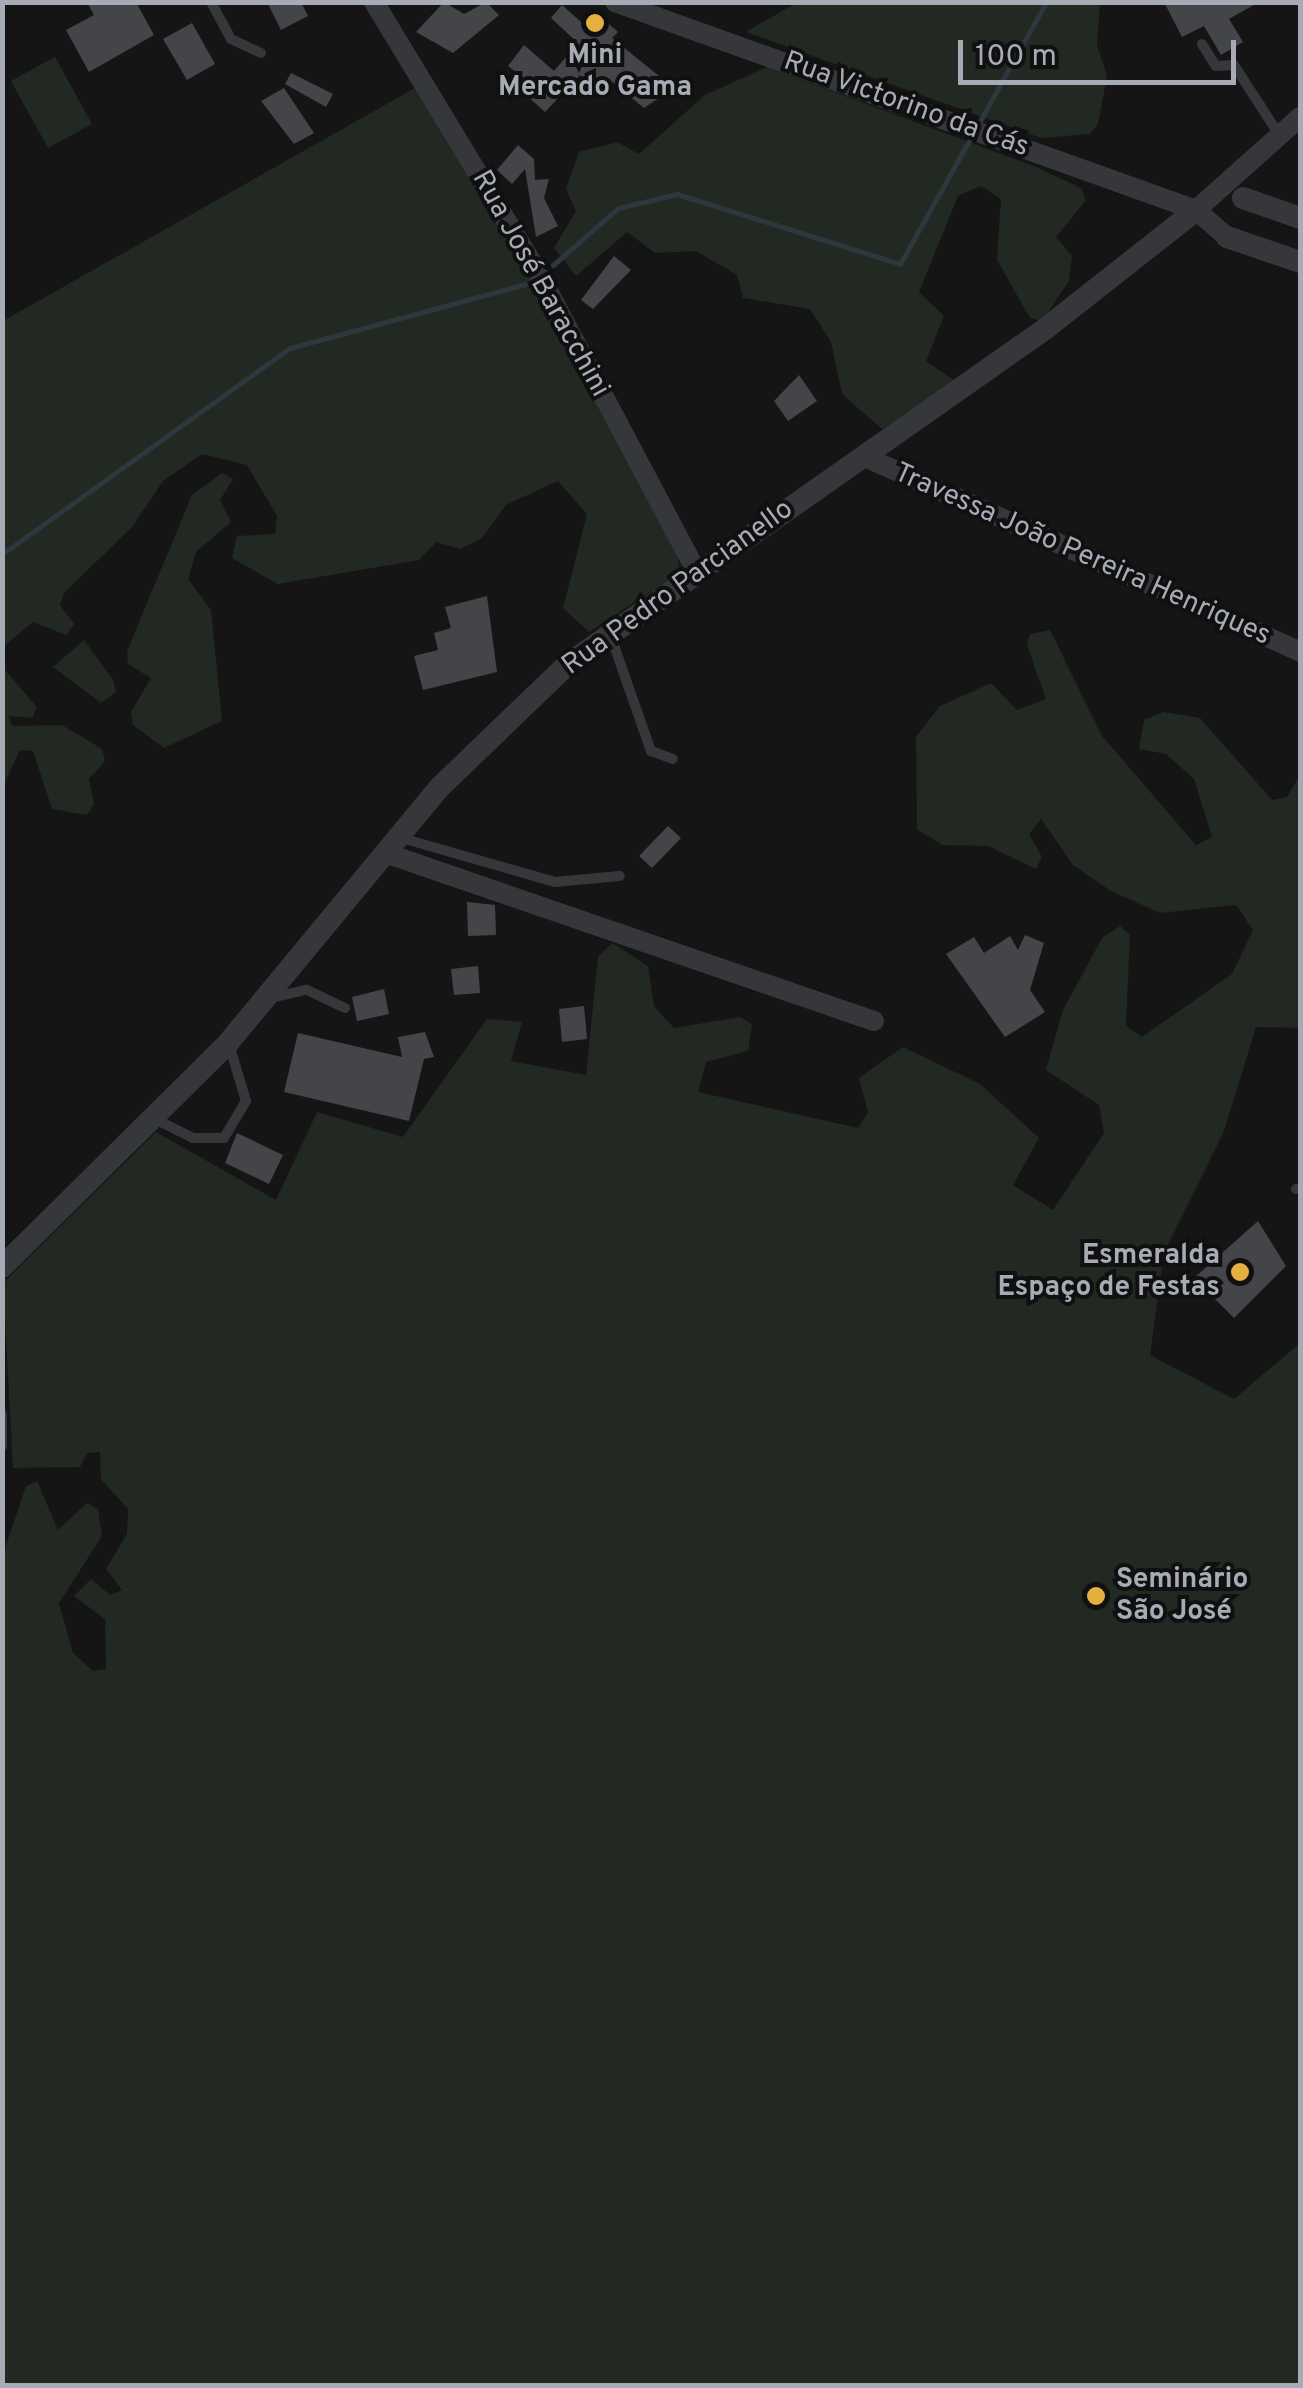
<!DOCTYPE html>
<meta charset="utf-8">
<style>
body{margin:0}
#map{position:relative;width:1303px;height:2388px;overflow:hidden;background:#151516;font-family:Overpass,sans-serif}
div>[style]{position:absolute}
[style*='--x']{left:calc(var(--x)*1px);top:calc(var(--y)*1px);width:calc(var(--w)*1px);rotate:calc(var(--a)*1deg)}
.green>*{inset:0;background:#212922}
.stream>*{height:5px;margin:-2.5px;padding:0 2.5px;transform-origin:2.5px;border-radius:2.5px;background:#2f373e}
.building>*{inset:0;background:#444549}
.service>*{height:10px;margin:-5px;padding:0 5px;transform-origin:5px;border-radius:5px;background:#36373b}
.minor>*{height:20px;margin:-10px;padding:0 10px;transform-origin:10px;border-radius:10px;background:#36373b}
.tertiary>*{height:22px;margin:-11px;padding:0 11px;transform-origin:11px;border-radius:11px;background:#36373b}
.dots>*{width:28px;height:28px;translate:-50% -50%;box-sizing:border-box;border:5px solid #101011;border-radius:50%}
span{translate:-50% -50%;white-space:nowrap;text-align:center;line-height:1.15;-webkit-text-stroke:8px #101011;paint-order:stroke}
.poi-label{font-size:28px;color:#a7abb5;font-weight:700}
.right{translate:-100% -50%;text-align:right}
.left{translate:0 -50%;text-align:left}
.street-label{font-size:28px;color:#a7abb5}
.frame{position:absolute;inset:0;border:5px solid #a7abb5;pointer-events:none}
.scale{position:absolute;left:958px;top:40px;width:278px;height:45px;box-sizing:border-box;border:5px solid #a7abb5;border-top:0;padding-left:12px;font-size:30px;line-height:35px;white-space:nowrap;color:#a7abb5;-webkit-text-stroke:8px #101011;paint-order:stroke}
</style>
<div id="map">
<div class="green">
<div style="clip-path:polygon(924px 2px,1100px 3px,1097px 45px,1107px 76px,1098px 124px,1090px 134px,1041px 138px,746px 32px,796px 3px)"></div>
<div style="clip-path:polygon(55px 57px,92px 124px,48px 148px,11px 81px)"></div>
<div style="clip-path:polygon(767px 67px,1036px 167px,1081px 188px,1086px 200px,1056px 237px,1072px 256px,1069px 281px,1042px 321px,1030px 318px,997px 260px,1001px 199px,981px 186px,958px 196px,919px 292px,944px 316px,926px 361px,958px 383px,882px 429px,842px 394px,831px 342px,810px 309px,743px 298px,737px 275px,696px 251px,655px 253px,627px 232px,576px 276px,554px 248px,576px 211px,566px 189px,579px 152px,617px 142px,639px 154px,705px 95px)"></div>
<div style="clip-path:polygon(415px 88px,492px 205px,678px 554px,679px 573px,589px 632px,563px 608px,587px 514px,558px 481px,506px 505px,482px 538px,460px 549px,436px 542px,419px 560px,278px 584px,232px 558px,237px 536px,275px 534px,277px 516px,247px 465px,202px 454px,163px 481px,132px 527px,64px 593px,60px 605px,74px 624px,66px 635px,33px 622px,4px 646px,5px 670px,37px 707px,32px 718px,8px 716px,13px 726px,62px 725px,102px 749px,105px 761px,89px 779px,94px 804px,87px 815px,52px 809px,33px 751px,20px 750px,3px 787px,3px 321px)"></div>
<div style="clip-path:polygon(222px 473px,233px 479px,220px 500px,231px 522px,196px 552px,188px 579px,211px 610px,222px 721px,164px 748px,133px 725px,131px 712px,151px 678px,128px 664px,127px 651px,192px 495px)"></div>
<div style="clip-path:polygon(1050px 630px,1102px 736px,1196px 845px,1212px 837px,1194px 779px,1166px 754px,1139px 749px,1144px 720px,1164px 712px,1200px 718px,1272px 800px,1287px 797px,1300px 775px,1300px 1028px,1256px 1027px,1224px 1131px,1164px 1253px,1150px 1355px,1234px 1399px,1300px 1343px,1300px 2385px,3px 2385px,3px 1554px,26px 1486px,37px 1481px,58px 1530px,87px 1503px,98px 1509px,102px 1536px,59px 1603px,73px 1653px,93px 1671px,106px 1669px,105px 1619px,74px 1596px,91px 1579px,110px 1595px,122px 1590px,106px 1569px,127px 1534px,128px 1509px,101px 1479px,100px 1452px,87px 1453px,80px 1467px,13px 1468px,3px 1283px,156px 1132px,276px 1200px,317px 1112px,403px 1137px,487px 1019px,522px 1022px,511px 1061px,586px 1075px,598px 957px,612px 943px,648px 966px,654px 1006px,674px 1028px,740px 1017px,752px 1024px,748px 1051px,706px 1062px,698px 1092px,858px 1128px,868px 1112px,859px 1078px,903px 1047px,980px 1084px,1039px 1138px,1013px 1185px,1053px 1210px,1104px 1133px,1099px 1105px,1046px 1070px,1063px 1010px,1102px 938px,1120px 926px,1130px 935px,1126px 1026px,1142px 1037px,1232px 974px,1253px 930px,1236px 905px,1160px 913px,1111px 891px,1073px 865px,1041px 819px,1029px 834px,1042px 857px,1036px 869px,988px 846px,942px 845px,917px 829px,916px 737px,940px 706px,991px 683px,1017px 710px,1046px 699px,1027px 645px,1030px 634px)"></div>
<div style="clip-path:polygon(84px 640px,113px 680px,116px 692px,101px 703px,53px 667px)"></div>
</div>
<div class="stream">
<div style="--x:976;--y:128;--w:144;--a:-60.9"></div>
<div style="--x:553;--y:265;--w:86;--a:-41.2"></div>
<div style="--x:618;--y:208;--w:61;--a:-13.3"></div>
<div style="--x:677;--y:194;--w:234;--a:17.4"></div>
<div style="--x:900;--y:264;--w:145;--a:-60.8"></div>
<div style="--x:2;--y:554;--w:354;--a:-35.6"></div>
<div style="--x:290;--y:348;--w:244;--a:-15.2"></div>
</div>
<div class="building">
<div style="clip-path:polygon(87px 2px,136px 2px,154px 35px,89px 72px,66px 30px,94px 15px)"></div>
<div style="clip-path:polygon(267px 2px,301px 2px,308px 16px,281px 30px)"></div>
<div style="clip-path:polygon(444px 2px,464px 14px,486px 2px,499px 15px,453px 53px,416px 32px)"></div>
<div style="clip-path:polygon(1164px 2px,1259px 2px,1229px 19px,1243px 42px,1221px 55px,1204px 26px,1182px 37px)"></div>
<div style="clip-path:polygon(562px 5px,590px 30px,601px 17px,618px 32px,612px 38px,659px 76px,650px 84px,659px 98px,644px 108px,611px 81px,601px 92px,580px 75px,545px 112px,527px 96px,535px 87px,508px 66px,524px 45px,554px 71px,578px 43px,551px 18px)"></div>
<div style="clip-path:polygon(192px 23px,215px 64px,187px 80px,163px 39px)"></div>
<div style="clip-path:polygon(291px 73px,333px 94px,326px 107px,285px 84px)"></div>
<div style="clip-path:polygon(284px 88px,314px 133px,294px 144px,261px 101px)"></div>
<div style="clip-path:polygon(518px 145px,534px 159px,535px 180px,549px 179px,544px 198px,558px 226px,536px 237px,525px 169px,512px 184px,497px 170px)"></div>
<div style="clip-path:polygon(614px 256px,631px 270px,593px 309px,581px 300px)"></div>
<div style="clip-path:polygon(799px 375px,817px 401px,788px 421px,774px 401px)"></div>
<div style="clip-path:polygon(487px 596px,497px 672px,423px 690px,414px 656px,438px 650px,434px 633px,451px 628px,445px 607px)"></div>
<div style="clip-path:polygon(668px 826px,681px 838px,652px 868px,639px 856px)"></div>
<div style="clip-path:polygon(467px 902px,495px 905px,496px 935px,468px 936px)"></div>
<div style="clip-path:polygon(1025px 935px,1044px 943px,1030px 990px,1045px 1012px,1005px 1037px,946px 954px,974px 937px,984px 953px,1010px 936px,1018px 950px)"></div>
<div style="clip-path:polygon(478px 966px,480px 993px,454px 995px,451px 969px)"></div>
<div style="clip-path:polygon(384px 989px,389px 1014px,357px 1021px,352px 997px)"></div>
<div style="clip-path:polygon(584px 1006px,587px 1039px,562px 1042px,559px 1009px)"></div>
<div style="clip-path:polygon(425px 1032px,434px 1057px,424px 1059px,409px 1121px,284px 1092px,298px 1033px,402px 1057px,398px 1037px)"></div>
<div style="clip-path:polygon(237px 1133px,283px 1155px,269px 1184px,225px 1163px)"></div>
<div style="clip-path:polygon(1258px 1221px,1286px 1266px,1234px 1318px,1194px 1278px)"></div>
</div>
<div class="service">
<div style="--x:211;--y:2;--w:42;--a:61.6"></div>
<div style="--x:231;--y:39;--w:33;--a:25"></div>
<div style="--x:1202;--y:44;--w:26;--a:58"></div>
<div style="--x:1216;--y:66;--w:18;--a:-3"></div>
<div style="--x:1234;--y:65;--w:81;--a:57.1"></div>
<div style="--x:610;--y:634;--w:124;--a:70.7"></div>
<div style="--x:651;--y:751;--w:23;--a:20"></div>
<div style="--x:398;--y:837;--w:163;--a:16"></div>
<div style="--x:555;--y:882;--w:65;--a:-5.3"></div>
<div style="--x:271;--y:998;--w:37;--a:-13"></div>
<div style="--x:307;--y:990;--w:42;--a:25.3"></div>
<div style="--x:155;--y:1119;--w:42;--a:26.6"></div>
<div style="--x:193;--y:1138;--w:31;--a:0"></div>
<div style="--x:224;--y:1138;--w:43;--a:-59.3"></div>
<div style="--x:246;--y:1101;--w:59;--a:-106.6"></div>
<div style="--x:1296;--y:1189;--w:4;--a:0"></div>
<div style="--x:2;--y:1414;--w:32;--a:90"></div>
</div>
<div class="minor">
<div style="--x:374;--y:2;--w:320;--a:58.8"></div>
<div style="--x:540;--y:276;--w:334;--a:62.1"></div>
<div style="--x:615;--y:2;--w:617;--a:19.7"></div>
<div style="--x:1196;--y:210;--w:41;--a:41.1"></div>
<div style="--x:1196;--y:210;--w:140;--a:-41.8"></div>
<div style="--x:865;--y:457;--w:477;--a:24.1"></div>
<div style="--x:385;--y:853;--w:517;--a:18.96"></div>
</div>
<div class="tertiary">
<div style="--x:1243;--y:198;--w:60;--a:19.3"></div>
<div style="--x:1227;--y:237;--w:77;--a:18.9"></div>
<div style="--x:2;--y:1267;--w:318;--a:-44.7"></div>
<div style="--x:228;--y:1043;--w:332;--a:-50.4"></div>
<div style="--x:440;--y:787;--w:178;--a:-43.9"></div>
<div style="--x:568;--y:664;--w:583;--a:-35.08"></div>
<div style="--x:1045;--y:329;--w:192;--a:-38.2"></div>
</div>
<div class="dots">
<div style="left:595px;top:23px;background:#e4b03f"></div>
<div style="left:1240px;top:1272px;background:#e4b03f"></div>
<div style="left:1096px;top:1596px;background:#e4b03f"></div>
</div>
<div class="poi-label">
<span style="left:595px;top:72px">Mini<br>Mercado Gama</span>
<span class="right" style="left:1220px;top:1272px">Esmeralda<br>Espaço de Festas</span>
<span class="left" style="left:1116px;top:1596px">Seminário<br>São José</span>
</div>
<div class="street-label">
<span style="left:906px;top:105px;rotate:20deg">Rua Victorino da Cás</span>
<span style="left:540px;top:284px;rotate:61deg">Rua José Baracchini</span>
<span style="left:1082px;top:555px;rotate:24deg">Travessa João Pereira Henriques</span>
<span style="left:678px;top:588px;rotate:-36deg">Rua Pedro Parcianello</span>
</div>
<div class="frame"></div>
<div class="scale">100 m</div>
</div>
